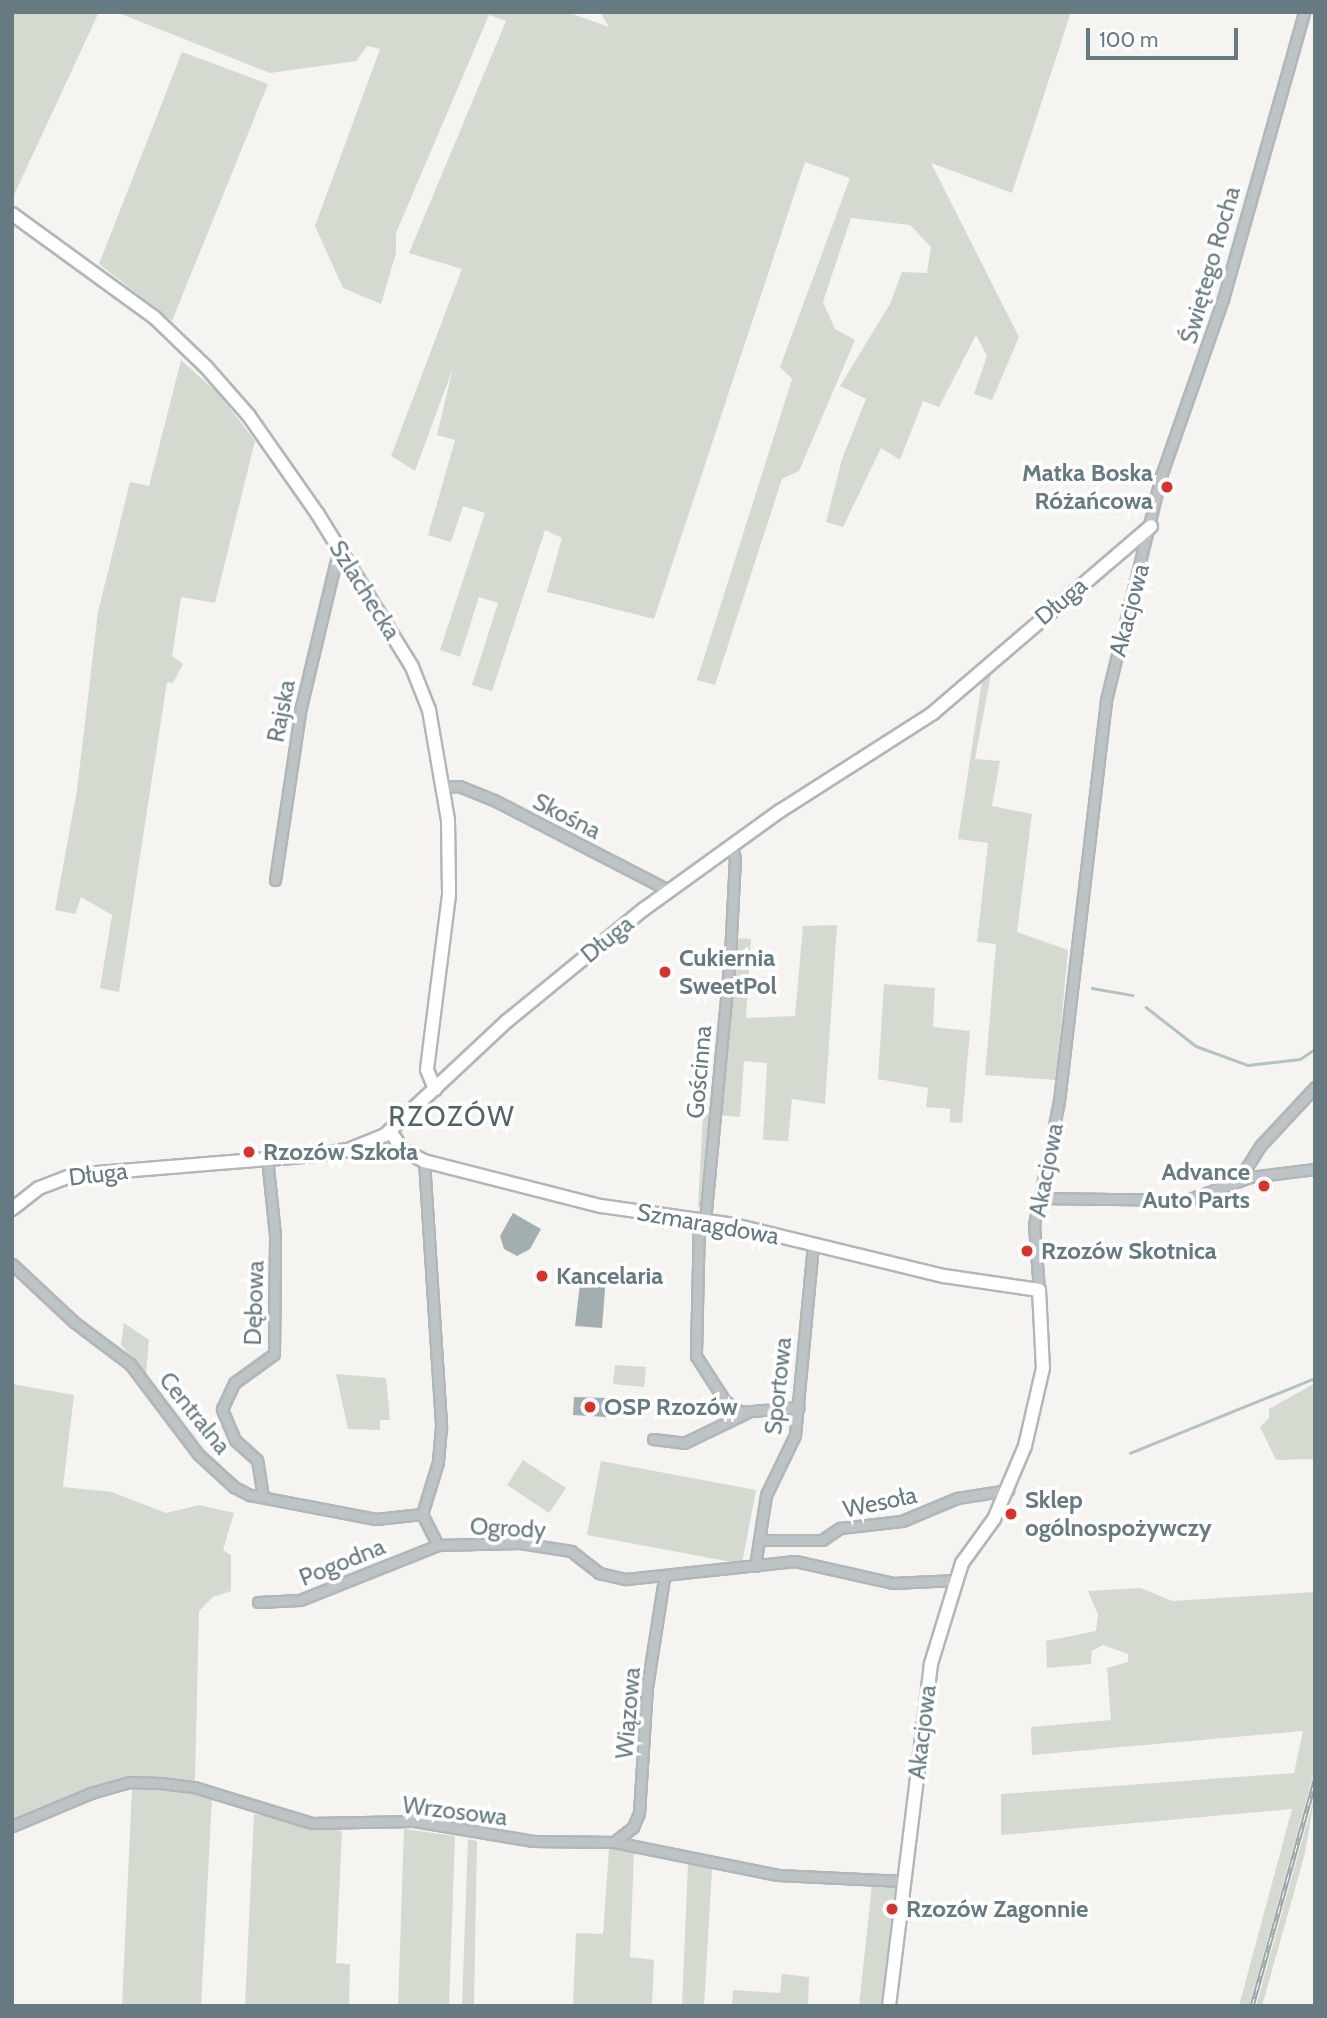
<!DOCTYPE html>
<meta charset="utf-8">
<style>
body{margin:0}
#map{position:relative;width:1327px;height:2018px;overflow:hidden;background:#f5f4f1;font-family:Cabin,sans-serif}
div>[style]{position:absolute}
[style*='--x']{left:calc(var(--x)*1px);top:calc(var(--y)*1px);width:calc(var(--w)*1px);rotate:calc(var(--a)*1deg)}
.green>*{inset:0;background:#d5dad0}
.stream>*{height:2.5px;margin:-1.25px;padding:0 1.25px;transform-origin:1.25px;border-radius:1.25px;background:#b3c3c4}
.building>*{inset:0;background:#a3aeb1}
.roads{filter:drop-shadow(2px 0 #b0b7ba) drop-shadow(-2px 0 #b0b7ba) drop-shadow(0 2px #b0b7ba) drop-shadow(0 -2px #b0b7ba)}
.street>*{height:9px;margin:-4.5px;padding:0 4.5px;transform-origin:4.5px;border-radius:4.5px;background:#bec3c5}
.secondary>*{height:12px;margin:-6px;padding:0 6px;transform-origin:6px;border-radius:6px;background:#fff}
.rail>*{height:5px;margin-top:-2.5px;transform-origin:0;background:repeating-linear-gradient(90deg,#fff 0 8px,#9da6a9 0 16px);box-sizing:border-box;border-block:2px solid #9da6a9}
.dots>*{width:19px;height:19px;translate:-50% -50%;box-sizing:border-box;border:4px solid #fff;border-radius:50%}
span{translate:-50% -50%;white-space:nowrap;text-align:center;line-height:1.15;-webkit-text-stroke:7px #fff;paint-order:stroke}
.street-label{font-size:24px;color:#657a81}
.poi-label{font-size:24px;color:#657a81;font-weight:700}
.right{translate:-100% -50%;text-align:right}
.left{translate:0 -50%;text-align:left}
.quarter-label{font-size:28px;color:#526266;letter-spacing:2px}
.frame{position:absolute;inset:0;border:14px solid #657a81;pointer-events:none}
.scale{position:absolute;left:1086px;top:28px;width:152px;height:32px;box-sizing:border-box;border:4px solid #657a81;border-top:0;padding-left:9px;font-size:21px;line-height:24px;white-space:nowrap;color:#657a81;-webkit-text-stroke:5px #fff;paint-order:stroke}
</style>
<div id="map">
<div class="green">
<div style="clip-path:polygon(12px 12px,99px 12px,13px 197px,12px 197px)"></div>
<div style="clip-path:polygon(116px 12px,567px 12px,609px 27px,600px 12px,1071px 12px,1012px 193px,931px 163px,1019px 337px,992px 400px,974px 394px,987px 356px,976px 335px,939px 407px,923px 401px,900px 460px,881px 448px,843px 527px,826px 522px,842px 459px,866px 399px,840px 386px,890px 304px,902px 272px,927px 273px,931px 247px,910px 225px,851px 218px,823px 302px,835px 329px,855px 340px,799px 471px,782px 479px,715px 685px,697px 680px,792px 379px,780px 367px,850px 178px,805px 162px,654px 619px,547px 592px,562px 538px,545px 530px,492px 691px,472px 685px,498px 603px,479px 597px,460px 657px,440px 650px,485px 513px,463px 506px,451px 542px,428px 535px,455px 440px,437px 435px,453px 368px,415px 471px,391px 456px,462px 269px,409px 253px,506px 21px,489px 15px,396px 233px,396px 253px,381px 304px,343px 288px,315px 226px,380px 49px,367px 46px,356px 61px,270px 73px)"></div>
<div style="clip-path:polygon(182px 52px,268px 84px,172px 321px,99px 264px)"></div>
<div style="clip-path:polygon(181px 360px,219px 394px,255px 441px,215px 603px,181px 597px,172px 656px,183px 664px,173px 683px,167px 682px,119px 992px,100px 988px,112px 915px,81px 897px,75px 914px,55px 910px,77px 790px,98px 612px,130px 482px,149px 486px)"></div>
<div style="clip-path:polygon(991px 674px,975px 759px,1000px 761px,992px 806px,1032px 814px,1017px 932px,1068px 950px,1056px 1080px,985px 1075px,996px 944px,977px 942px,988px 843px,958px 839px,982px 681px)"></div>
<div style="clip-path:polygon(837px 925px,825px 1104px,792px 1099px,788px 1141px,763px 1140px,767px 1063px,744px 1061px,740px 1117px,717px 1115px,734px 938px,751px 939px,746px 1018px,795px 1016px,803px 926px)"></div>
<div style="clip-path:polygon(884px 984px,935px 988px,933px 1027px,970px 1031px,962px 1123px,950px 1122px,950px 1109px,926px 1107px,928px 1088px,878px 1079px)"></div>
<div style="clip-path:polygon(703px 1113px,709px 1114px,703px 1207px,698px 1207px)"></div>
<div style="clip-path:polygon(124px 1323px,149px 1340px,146px 1374px,121px 1345px)"></div>
<div style="clip-path:polygon(615px 1365px,646px 1367px,644px 1387px,613px 1384px)"></div>
<div style="clip-path:polygon(336px 1374px,386px 1378px,390px 1420px,380px 1420px,380px 1430px,348px 1429px)"></div>
<div style="clip-path:polygon(1315px 1383px,1315px 1459px,1276px 1460px,1260px 1427px,1269px 1418px,1269px 1409px)"></div>
<div style="clip-path:polygon(12px 1384px,74px 1395px,63px 1487px,112px 1492px,166px 1513px,199px 1505px,234px 1513px,223px 1550px,231px 1555px,231px 1591px,213px 1597px,199px 1611px,195px 1782px,130px 1779px,12px 1822px)"></div>
<div style="clip-path:polygon(523px 1460px,566px 1488px,549px 1513px,507px 1485px)"></div>
<div style="clip-path:polygon(601px 1461px,756px 1490px,742px 1564px,587px 1535px)"></div>
<div style="clip-path:polygon(1141px 1588px,1172px 1601px,1315px 1592px,1315px 1769px,1249px 2006px,1239px 2006px,1292px 1809px,1001px 1835px,1001px 1794px,1294px 1773px,1303px 1731px,1032px 1755px,1031px 1727px,1111px 1720px,1107px 1668px,1128px 1662px,1128px 1654px,1103px 1645px,1092px 1651px,1091px 1664px,1047px 1668px,1046px 1641px,1096px 1631px,1098px 1615px,1088px 1591px)"></div>
<div style="clip-path:polygon(132px 1788px,171px 1788px,212px 1798px,201px 2006px,122px 2006px)"></div>
<div style="clip-path:polygon(1315px 1794px,1305px 1853px,1262px 2006px,1256px 2006px)"></div>
<div style="clip-path:polygon(254px 1814px,342px 1831px,336px 1963px,350px 1964px,349px 2006px,245px 2006px)"></div>
<div style="clip-path:polygon(404px 1829px,455px 1836px,449px 2006px,398px 2006px)"></div>
<div style="clip-path:polygon(468px 1839px,477px 1841px,474px 2006px,462px 2006px)"></div>
<div style="clip-path:polygon(609px 1848px,634px 1852px,630px 1957px,654px 1960px,652px 2006px,573px 2006px,576px 1933px,603px 1934px)"></div>
<div style="clip-path:polygon(688px 1864px,712px 1869px,704px 2006px,682px 2006px)"></div>
<div style="clip-path:polygon(872px 1885px,895px 1886px,882px 2006px,859px 2006px)"></div>
<div style="clip-path:polygon(782px 1974px,809px 1977px,808px 2004px,819px 2006px,732px 2006px,733px 1990px,780px 1993px)"></div>
</div>
<div class="stream">
<div style="--x:1092;--y:988;--w:41;--a:9.9"></div>
<div style="--x:1146;--y:1007;--w:63;--a:38"></div>
<div style="--x:1196;--y:1046;--w:55;--a:20.1"></div>
<div style="--x:1248;--y:1065;--w:52;--a:-6.6"></div>
<div style="--x:1300;--y:1059;--w:18;--a:-34"></div>
<div style="--x:12;--y:1258;--w:14;--a:45"></div>
<div style="--x:1130;--y:1453;--w:200;--a:-22.1"></div>
</div>
<div class="building">
<div style="clip-path:polygon(513px 1213px,541px 1229px,530px 1249px,517px 1256px,504px 1249px,500px 1236px)"></div>
<div style="clip-path:polygon(581px 1275px,606px 1277px,602px 1328px,575px 1326px)"></div>
<div style="clip-path:polygon(574px 1397px,607px 1398px,606px 1417px,573px 1415px)"></div>
</div>
<div class="roads">
<div class="street">
<div style="--x:445;--y:787;--w:14;--a:-4"></div>
<div style="--x:459;--y:786;--w:38;--a:22"></div>
<div style="--x:494;--y:800;--w:196;--a:27.3"></div>
<div style="--x:275;--y:880;--w:175;--a:-81.5"></div>
<div style="--x:301;--y:707;--w:151;--a:-76.6"></div>
<div style="--x:336;--y:560;--w:9;--a:-36"></div>
<div style="--x:424;--y:1161;--w:267;--a:86.3"></div>
<div style="--x:441;--y:1427;--w:35;--a:95"></div>
<div style="--x:438;--y:1462;--w:54;--a:107.1"></div>
<div style="--x:422;--y:1514;--w:35;--a:63"></div>
<div style="--x:438;--y:1545;--w:82;--a:-1.4"></div>
<div style="--x:520;--y:1543;--w:52;--a:8.9"></div>
<div style="--x:571;--y:1551;--w:36;--a:38"></div>
<div style="--x:599;--y:1573;--w:28;--a:13"></div>
<div style="--x:626;--y:1579;--w:170;--a:-6.1"></div>
<div style="--x:795;--y:1561;--w:100;--a:12.7"></div>
<div style="--x:893;--y:1583;--w:63;--a:-2.7"></div>
<div style="--x:1238;--y:1181;--w:41;--a:-57.8"></div>
<div style="--x:1260;--y:1146;--w:81;--a:-47"></div>
<div style="--x:1039;--y:1198;--w:148;--a:0.8"></div>
<div style="--x:1187;--y:1200;--w:67;--a:-20.1"></div>
<div style="--x:1250;--y:1177;--w:65;--a:-7"></div>
<div style="--x:699;--y:1220;--w:136;--a:91.3"></div>
<div style="--x:696;--y:1356;--w:54;--a:57.2"></div>
<div style="--x:725;--y:1401;--w:19;--a:35"></div>
<div style="--x:741;--y:1412;--w:58;--a:-4.9"></div>
<div style="--x:705;--y:1221;--w:266;--a:-84.6"></div>
<div style="--x:730;--y:956;--w:98;--a:-87.1"></div>
<div style="--x:735;--y:858;--w:14;--a:-107"></div>
<div style="--x:12;--y:1264;--w:85;--a:43.1"></div>
<div style="--x:74;--y:1322;--w:70;--a:36.9"></div>
<div style="--x:130;--y:1364;--w:113;--a:52.9"></div>
<div style="--x:198;--y:1454;--w:49;--a:42.5"></div>
<div style="--x:234;--y:1487;--w:18;--a:27"></div>
<div style="--x:250;--y:1495;--w:128;--a:10.8"></div>
<div style="--x:376;--y:1519;--w:46;--a:-6.2"></div>
<div style="--x:1039;--y:1290;--w:65;--a:-94.4"></div>
<div style="--x:1034;--y:1225;--w:126;--a:-78.6"></div>
<div style="--x:1059;--y:1101;--w:404;--a:-83.3"></div>
<div style="--x:1106;--y:700;--w:231;--a:-76.2"></div>
<div style="--x:1161;--y:476;--w:188;--a:-70.7"></div>
<div style="--x:1223;--y:299;--w:298;--a:-74.2"></div>
<div style="--x:653;--y:1439;--w:31;--a:7"></div>
<div style="--x:684;--y:1443;--w:69;--a:-25.8"></div>
<div style="--x:263;--y:1497;--w:37;--a:-99"></div>
<div style="--x:257;--y:1460;--w:30;--a:-138"></div>
<div style="--x:235;--y:1440;--w:34;--a:-113"></div>
<div style="--x:222;--y:1409;--w:29;--a:-65"></div>
<div style="--x:234;--y:1383;--w:49;--a:-35.9"></div>
<div style="--x:274;--y:1354;--w:119;--a:-89.5"></div>
<div style="--x:275;--y:1235;--w:77;--a:-95.9"></div>
<div style="--x:759;--y:1540;--w:63;--a:0"></div>
<div style="--x:822;--y:1540;--w:22;--a:-34"></div>
<div style="--x:840;--y:1528;--w:62;--a:-6.4"></div>
<div style="--x:902;--y:1521;--w:60;--a:-22.7"></div>
<div style="--x:957;--y:1498;--w:52;--a:-8.9"></div>
<div style="--x:755;--y:1566;--w:72;--a:-81.2"></div>
<div style="--x:766;--y:1495;--w:67;--a:-64.2"></div>
<div style="--x:795;--y:1435;--w:191;--a:-84.6"></div>
<div style="--x:258;--y:1602;--w:42;--a:-2.7"></div>
<div style="--x:300;--y:1600;--w:149;--a:-21.7"></div>
<div style="--x:12;--y:1826;--w:86;--a:-22.7"></div>
<div style="--x:91;--y:1793;--w:40;--a:-16"></div>
<div style="--x:129;--y:1782;--w:31;--a:2"></div>
<div style="--x:160;--y:1783;--w:34;--a:7"></div>
<div style="--x:194;--y:1787;--w:123;--a:17"></div>
<div style="--x:312;--y:1823;--w:102;--a:-1.1"></div>
<div style="--x:414;--y:1821;--w:121;--a:9.5"></div>
<div style="--x:533;--y:1841;--w:81;--a:0.7"></div>
<div style="--x:614;--y:1842;--w:167;--a:11.4"></div>
<div style="--x:778;--y:1875;--w:125;--a:2.7"></div>
<div style="--x:614;--y:1842;--w:24;--a:-38"></div>
<div style="--x:633;--y:1827;--w:15;--a:-67"></div>
<div style="--x:639;--y:1813;--w:126;--a:-86.4"></div>
<div style="--x:647;--y:1687;--w:110;--a:-81.1"></div>
</div>
<div class="secondary">
<div style="--x:12;--y:214;--w:175;--a:36"></div>
<div style="--x:154;--y:317;--w:72;--a:43.9"></div>
<div style="--x:206;--y:367;--w:65;--a:48.7"></div>
<div style="--x:249;--y:416;--w:118;--a:55"></div>
<div style="--x:317;--y:513;--w:181;--a:58.3"></div>
<div style="--x:412;--y:667;--w:46;--a:68.4"></div>
<div style="--x:429;--y:710;--w:112;--a:80.2"></div>
<div style="--x:448;--y:820;--w:75;--a:89.2"></div>
<div style="--x:449;--y:895;--w:176;--a:97.2"></div>
<div style="--x:427;--y:1070;--w:21;--a:67"></div>
<div style="--x:390;--y:1131;--w:22;--a:56"></div>
<div style="--x:402;--y:1149;--w:25;--a:29"></div>
<div style="--x:424;--y:1161;--w:183;--a:14.3"></div>
<div style="--x:601;--y:1206;--w:134;--a:8.1"></div>
<div style="--x:734;--y:1225;--w:216;--a:13.7"></div>
<div style="--x:944;--y:1276;--w:96;--a:8.4"></div>
<div style="--x:1039;--y:1290;--w:78;--a:87.1"></div>
<div style="--x:1043;--y:1368;--w:80;--a:103"></div>
<div style="--x:1025;--y:1446;--w:79;--a:113"></div>
<div style="--x:994;--y:1519;--w:54;--a:126"></div>
<div style="--x:962;--y:1563;--w:106;--a:107.1"></div>
<div style="--x:931;--y:1664;--w:345;--a:97"></div>
<div style="--x:12;--y:1209;--w:34;--a:-38"></div>
<div style="--x:39;--y:1188;--w:36;--a:-21"></div>
<div style="--x:73;--y:1175;--w:244;--a:-4.7"></div>
<div style="--x:316;--y:1155;--w:32;--a:-9"></div>
<div style="--x:348;--y:1150;--w:40;--a:-22"></div>
<div style="--x:385;--y:1135;--w:167;--a:-43.1"></div>
<div style="--x:507;--y:1021;--w:177;--a:-39.3"></div>
<div style="--x:644;--y:909;--w:168;--a:-35.8"></div>
<div style="--x:780;--y:811;--w:182;--a:-32.6"></div>
<div style="--x:933;--y:713;--w:287;--a:-40.6"></div>
</div>
</div>
<div class="rail">
<div style="--x:1252;--y:2006;--w:235;--a:-74.4"></div>
</div>
<div class="dots">
<div style="left:1167px;top:487px;background:#dc302a"></div>
<div style="left:665px;top:972px;background:#dc302a"></div>
<div style="left:249px;top:1152px;background:#dc302a"></div>
<div style="left:1264px;top:1186px;background:#dc302a"></div>
<div style="left:1027px;top:1251px;background:#dc302a"></div>
<div style="left:542px;top:1276px;background:#dc302a"></div>
<div style="left:590px;top:1407px;background:#dc302a"></div>
<div style="left:1011px;top:1514px;background:#dc302a"></div>
<div style="left:892px;top:1909px;background:#dc302a"></div>
</div>
<div class="street-label">
<span style="left:1210px;top:265px;rotate:-74deg">Świętego Rocha</span>
<span style="left:365px;top:590px;rotate:58deg">Szlachecka</span>
<span style="left:1061px;top:601px;rotate:-40deg">Długa</span>
<span style="left:1129px;top:610px;rotate:-75deg">Akacjowa</span>
<span style="left:281px;top:711px;rotate:-79deg">Rajska</span>
<span style="left:567px;top:816px;rotate:27deg">Skośna</span>
<span style="left:607px;top:939px;rotate:-39deg">Długa</span>
<span style="left:699px;top:1072px;rotate:-85deg">Gościnna</span>
<span style="left:1046px;top:1170px;rotate:-79deg">Akacjowa</span>
<span style="left:98px;top:1174px;rotate:-7deg">Długa</span>
<span style="left:708px;top:1224px;rotate:10deg">Szmaragdowa</span>
<span style="left:254px;top:1303px;rotate:-88deg">Dębowa</span>
<span style="left:778px;top:1386px;rotate:-84deg">Sportowa</span>
<span style="left:195px;top:1413px;rotate:51deg">Centralna</span>
<span style="left:880px;top:1502px;rotate:-12deg">Wesoła</span>
<span style="left:508px;top:1528px;rotate:3deg">Ogrody</span>
<span style="left:342px;top:1562px;rotate:-22deg">Pogodna</span>
<span style="left:628px;top:1713px;rotate:-85deg">Wiązowa</span>
<span style="left:922px;top:1732px;rotate:-83deg">Akacjowa</span>
<span style="left:455px;top:1811px;rotate:7deg">Wrzosowa</span>
</div>
<div class="poi-label">
<span class="right" style="left:1153px;top:487px">Matka Boska<br>Różańcowa</span>
<span class="left" style="left:679px;top:972px">Cukiernia<br>SweetPol</span>
<span class="left" style="left:263px;top:1152px">Rzozów Szkoła</span>
<span class="right" style="left:1250px;top:1186px">Advance<br>Auto Parts</span>
<span class="left" style="left:1041px;top:1251px">Rzozów Skotnica</span>
<span class="left" style="left:556px;top:1276px">Kancelaria</span>
<span class="left" style="left:604px;top:1407px">OSP Rzozów</span>
<span class="left" style="left:1025px;top:1514px">Sklep<br>ogólnospożywczy</span>
<span class="left" style="left:906px;top:1909px">Rzozów Zagonnie</span>
</div>
<div class="quarter-label">
<span style="left:452px;top:1116px">RZOZÓW</span>
</div>
<div class="frame"></div>
<div class="scale">100 m</div>
</div>
